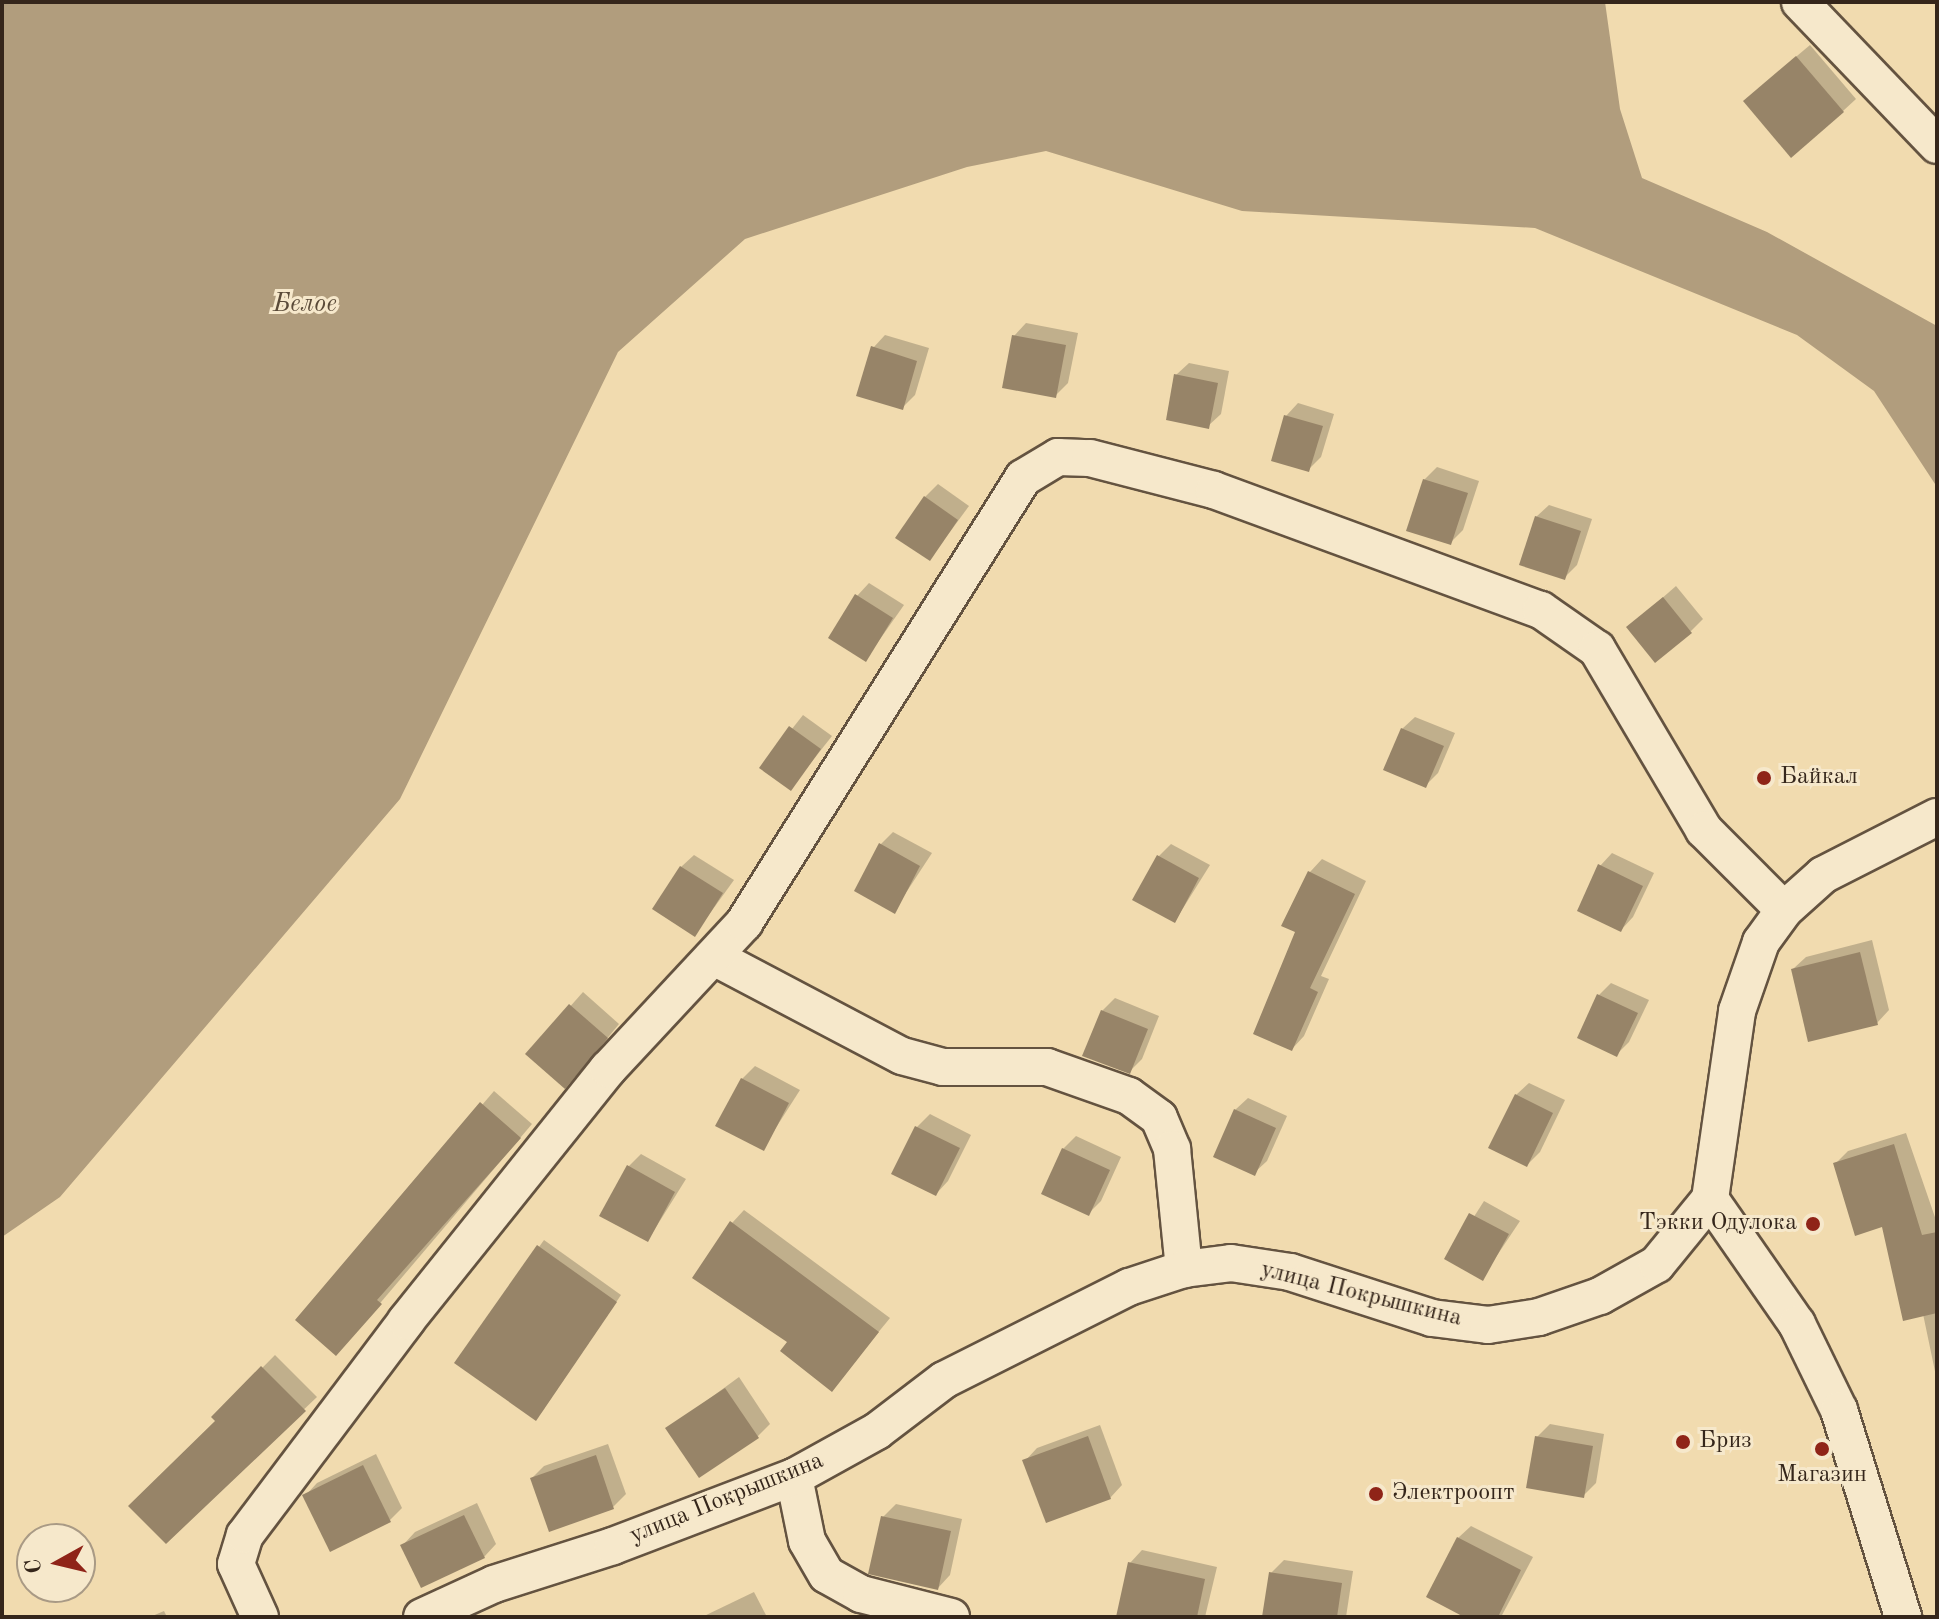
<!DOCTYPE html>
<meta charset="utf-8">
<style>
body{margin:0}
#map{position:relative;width:1939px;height:1619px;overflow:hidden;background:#f1dbaf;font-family:"Old Standard TT",serif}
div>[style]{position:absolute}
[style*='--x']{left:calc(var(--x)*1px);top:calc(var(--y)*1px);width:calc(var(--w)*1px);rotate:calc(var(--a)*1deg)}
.water>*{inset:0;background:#b19d7d}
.shadow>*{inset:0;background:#0003}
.building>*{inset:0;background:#978468}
.roads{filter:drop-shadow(2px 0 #645340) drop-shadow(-2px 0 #645340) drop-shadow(0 2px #645340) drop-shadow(0 -2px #645340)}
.minor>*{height:36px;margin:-18px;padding:0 18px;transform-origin:18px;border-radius:18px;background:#f6e8cb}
.dots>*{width:22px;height:22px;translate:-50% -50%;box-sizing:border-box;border:4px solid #f6e8cb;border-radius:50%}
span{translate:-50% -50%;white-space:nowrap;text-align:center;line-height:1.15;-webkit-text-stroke:6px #f6e8cb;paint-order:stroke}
.poi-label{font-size:24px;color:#35261b}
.left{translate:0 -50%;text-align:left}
.right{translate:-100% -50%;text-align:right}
.street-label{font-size:24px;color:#35261b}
.water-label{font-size:26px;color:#5a4a38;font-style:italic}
.frame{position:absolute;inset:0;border:4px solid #35261b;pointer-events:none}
.north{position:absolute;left:16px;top:1523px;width:80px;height:80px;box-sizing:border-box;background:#f6e8cb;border:2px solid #a99a85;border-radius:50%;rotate:262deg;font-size:22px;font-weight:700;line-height:32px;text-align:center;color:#35261b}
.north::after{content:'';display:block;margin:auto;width:28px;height:36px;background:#8f2418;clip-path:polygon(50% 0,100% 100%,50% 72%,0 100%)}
</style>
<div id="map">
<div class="water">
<div style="clip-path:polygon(2px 2px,1605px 2px,1620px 109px,1642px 178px,1767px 232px,1937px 326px,1937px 487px,1874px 391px,1797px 335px,1535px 228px,1242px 211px,1046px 151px,967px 167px,745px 239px,618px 352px,400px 799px,60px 1197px,2px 1237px)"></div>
</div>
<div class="shadow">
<div style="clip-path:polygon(1810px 45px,1856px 99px,1843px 111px,1758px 89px)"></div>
<div style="clip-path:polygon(1026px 323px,1078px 333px,1068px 383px,1055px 396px,1014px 336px)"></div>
<div style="clip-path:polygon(885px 335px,929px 348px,915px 395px,902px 408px,873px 348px)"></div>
<div style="clip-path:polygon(1189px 363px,1229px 371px,1221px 414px,1208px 426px,1176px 375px)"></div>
<div style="clip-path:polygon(1298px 403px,1334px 414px,1321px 457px,1308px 470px,1286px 416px)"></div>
<div style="clip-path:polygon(1437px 467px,1479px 481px,1463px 530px,1450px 543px,1424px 480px)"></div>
<div style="clip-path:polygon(938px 484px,969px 506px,930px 559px,925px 497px)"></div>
<div style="clip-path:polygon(1549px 505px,1592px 519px,1577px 565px,1564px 578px,1536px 517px)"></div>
<div style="clip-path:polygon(869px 583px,904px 605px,866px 659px,857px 596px)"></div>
<div style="clip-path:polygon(1676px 586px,1703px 619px,1691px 631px,1629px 627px)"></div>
<div style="clip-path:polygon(803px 715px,832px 736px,791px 788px,762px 767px)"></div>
<div style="clip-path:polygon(1415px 717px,1455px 733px,1438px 773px,1425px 786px,1402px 729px)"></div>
<div style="clip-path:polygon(893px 832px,932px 853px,894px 911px,881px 844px)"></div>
<div style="clip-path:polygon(1171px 844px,1210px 865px,1175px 921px,1158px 857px)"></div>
<div style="clip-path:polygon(1612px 853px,1654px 873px,1633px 917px,1621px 930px,1600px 866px)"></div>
<div style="clip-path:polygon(694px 855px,734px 880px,695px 934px,681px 867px)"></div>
<div style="clip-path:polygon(1322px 859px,1366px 881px,1321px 976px,1329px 979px,1304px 1036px,1292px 1049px,1298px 932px,1310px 872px)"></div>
<div style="clip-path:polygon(1872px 940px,1889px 1010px,1877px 1023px,1793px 969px,1806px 957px)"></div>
<div style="clip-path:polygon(1611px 983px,1649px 1000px,1629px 1042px,1617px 1054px,1599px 995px)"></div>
<div style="clip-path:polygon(583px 992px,619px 1024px,578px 1074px,528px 1054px)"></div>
<div style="clip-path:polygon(1115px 998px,1159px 1016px,1142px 1059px,1129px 1072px,1102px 1011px)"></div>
<div style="clip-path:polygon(755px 1066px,800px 1090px,763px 1148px,742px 1079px)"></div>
<div style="clip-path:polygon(1529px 1083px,1565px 1100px,1540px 1152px,1527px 1165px,1516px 1095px)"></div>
<div style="clip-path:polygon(494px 1091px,532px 1124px,348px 1341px,298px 1320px)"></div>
<div style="clip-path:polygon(1248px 1098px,1287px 1116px,1267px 1161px,1254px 1173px,1235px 1110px)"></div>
<div style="clip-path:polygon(930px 1114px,971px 1135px,948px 1181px,936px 1194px,917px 1127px)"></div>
<div style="clip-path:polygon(1906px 1133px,1937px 1223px,1937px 1381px,1923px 1314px,1883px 1225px,1835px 1164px,1848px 1151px)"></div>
<div style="clip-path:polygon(1076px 1136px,1121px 1157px,1101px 1201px,1088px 1214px,1063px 1149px)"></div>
<div style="clip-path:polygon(641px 1154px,686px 1179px,648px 1240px,628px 1167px)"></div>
<div style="clip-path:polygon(1484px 1201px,1520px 1221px,1482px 1278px,1447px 1259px)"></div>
<div style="clip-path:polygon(744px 1210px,890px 1318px,832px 1389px,790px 1342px,732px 1223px)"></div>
<div style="clip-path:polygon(544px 1240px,621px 1295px,541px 1413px,457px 1362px)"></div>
<div style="clip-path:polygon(275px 1355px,317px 1397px,166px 1541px,218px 1420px,214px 1417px)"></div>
<div style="clip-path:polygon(739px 1377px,770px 1424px,757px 1437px,668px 1429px)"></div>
<div style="clip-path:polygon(1550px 1424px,1604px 1434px,1596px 1483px,1583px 1496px,1537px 1437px)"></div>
<div style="clip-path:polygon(1100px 1425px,1122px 1485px,1110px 1498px,1025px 1461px,1037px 1448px)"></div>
<div style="clip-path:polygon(608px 1444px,626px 1494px,613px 1507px,532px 1478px,544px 1466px)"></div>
<div style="clip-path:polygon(376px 1454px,402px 1508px,390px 1520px,305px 1496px,317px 1483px)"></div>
<div style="clip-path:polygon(477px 1503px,496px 1544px,484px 1557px,403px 1545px,415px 1532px)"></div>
<div style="clip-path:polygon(896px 1504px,962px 1519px,950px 1575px,938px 1588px,883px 1517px)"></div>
<div style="clip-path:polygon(1471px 1526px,1533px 1557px,1501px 1617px,1469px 1617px,1458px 1538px)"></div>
<div style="clip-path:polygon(1142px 1550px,1217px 1567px,1205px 1617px,1118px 1617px,1130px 1563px)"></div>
<div style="clip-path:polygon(1284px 1560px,1353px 1571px,1346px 1617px,1264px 1617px,1271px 1573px)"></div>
<div style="clip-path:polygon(754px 1592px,767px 1617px,702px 1617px)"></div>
<div style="clip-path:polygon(164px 1611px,167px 1617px,150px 1617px)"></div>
</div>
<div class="building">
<div style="clip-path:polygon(1796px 56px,1844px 112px,1791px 158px,1743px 101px)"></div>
<div style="clip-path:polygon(1012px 335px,1066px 345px,1056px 398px,1002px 388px)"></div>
<div style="clip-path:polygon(871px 346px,917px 361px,903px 410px,856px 396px)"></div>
<div style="clip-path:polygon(1174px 374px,1218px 383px,1209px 429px,1166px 420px)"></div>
<div style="clip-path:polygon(1284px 415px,1323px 426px,1309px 472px,1271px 461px)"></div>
<div style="clip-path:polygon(1423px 479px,1468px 493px,1451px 545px,1406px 531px)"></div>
<div style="clip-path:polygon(924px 496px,958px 520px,930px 561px,895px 538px)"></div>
<div style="clip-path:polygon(1535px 516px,1581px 531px,1565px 580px,1519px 565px)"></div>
<div style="clip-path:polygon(855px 594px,893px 618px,866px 662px,828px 638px)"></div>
<div style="clip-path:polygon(1663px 597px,1692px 633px,1655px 663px,1626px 627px)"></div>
<div style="clip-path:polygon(789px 726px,821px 749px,791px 791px,759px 768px)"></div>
<div style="clip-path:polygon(1401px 728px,1444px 746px,1426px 788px,1383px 770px)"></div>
<div style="clip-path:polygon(879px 843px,920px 866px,895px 914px,854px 891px)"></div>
<div style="clip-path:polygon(1157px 855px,1199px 878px,1175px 923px,1132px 900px)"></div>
<div style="clip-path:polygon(1598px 864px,1643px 886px,1621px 932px,1577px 911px)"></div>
<div style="clip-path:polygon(680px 866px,723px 893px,695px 937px,652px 909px)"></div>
<div style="clip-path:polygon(1308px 871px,1355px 894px,1310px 988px,1318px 992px,1292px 1051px,1253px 1034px,1295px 932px,1281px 926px)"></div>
<div style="clip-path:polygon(1860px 952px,1878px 1025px,1808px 1042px,1791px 969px)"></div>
<div style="clip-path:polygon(1597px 994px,1638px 1013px,1617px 1057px,1577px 1038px)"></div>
<div style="clip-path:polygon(569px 1004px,608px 1038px,565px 1089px,525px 1054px)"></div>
<div style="clip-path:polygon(1101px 1010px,1148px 1029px,1130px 1074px,1082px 1056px)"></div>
<div style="clip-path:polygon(741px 1078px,789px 1103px,764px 1151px,715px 1126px)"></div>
<div style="clip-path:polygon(1515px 1094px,1553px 1113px,1527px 1167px,1488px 1148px)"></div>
<div style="clip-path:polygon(480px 1102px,521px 1138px,377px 1300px,382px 1304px,336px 1356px,295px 1320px)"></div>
<div style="clip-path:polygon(1234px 1109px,1276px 1128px,1255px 1176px,1213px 1157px)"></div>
<div style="clip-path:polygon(915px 1126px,960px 1148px,936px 1196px,891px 1174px)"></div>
<div style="clip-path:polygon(1894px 1144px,1922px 1235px,1937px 1232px,1937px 1313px,1903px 1321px,1882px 1227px,1855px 1236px,1833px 1163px)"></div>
<div style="clip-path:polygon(1062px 1148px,1110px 1170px,1089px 1216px,1041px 1194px)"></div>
<div style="clip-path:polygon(627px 1165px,675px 1192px,648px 1242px,599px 1216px)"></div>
<div style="clip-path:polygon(1469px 1213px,1509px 1234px,1483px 1281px,1444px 1259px)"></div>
<div style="clip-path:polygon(730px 1221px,879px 1332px,832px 1392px,780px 1351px,787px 1342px,692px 1278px)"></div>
<div style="clip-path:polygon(537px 1245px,617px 1302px,536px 1421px,454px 1363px)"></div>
<div style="clip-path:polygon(261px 1366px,306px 1411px,166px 1544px,128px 1506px,215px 1421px,211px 1417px)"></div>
<div style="clip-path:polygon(725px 1388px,759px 1438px,699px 1478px,665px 1428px)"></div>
<div style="clip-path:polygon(1088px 1436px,1111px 1499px,1046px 1523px,1022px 1460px)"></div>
<div style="clip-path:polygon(1535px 1436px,1593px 1446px,1584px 1498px,1526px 1488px)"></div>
<div style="clip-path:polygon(596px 1455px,614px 1509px,549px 1532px,530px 1478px)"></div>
<div style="clip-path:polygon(363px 1465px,391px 1522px,330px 1552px,302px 1495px)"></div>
<div style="clip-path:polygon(464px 1515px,485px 1558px,421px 1588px,400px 1545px)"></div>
<div style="clip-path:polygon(881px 1516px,951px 1531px,938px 1590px,868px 1574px)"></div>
<div style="clip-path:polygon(1457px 1537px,1521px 1570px,1498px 1617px,1464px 1617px,1426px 1597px)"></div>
<div style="clip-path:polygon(1128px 1562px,1205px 1579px,1197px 1617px,1116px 1617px)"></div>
<div style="clip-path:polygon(1269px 1572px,1342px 1583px,1337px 1617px,1262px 1617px)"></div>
</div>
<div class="roads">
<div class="minor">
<div style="--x:1800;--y:2;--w:198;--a:46.2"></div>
<div style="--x:714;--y:957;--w:212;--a:27.8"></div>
<div style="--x:902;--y:1056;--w:42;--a:15"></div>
<div style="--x:943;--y:1067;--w:104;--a:0"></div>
<div style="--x:1047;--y:1067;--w:87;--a:19.5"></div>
<div style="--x:1129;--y:1096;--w:37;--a:36"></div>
<div style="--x:1159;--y:1118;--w:34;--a:67"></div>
<div style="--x:1172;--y:1149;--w:121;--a:84.3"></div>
<div style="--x:1710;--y:1199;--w:152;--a:55.2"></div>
<div style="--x:1797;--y:1324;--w:96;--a:64"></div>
<div style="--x:1839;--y:1410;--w:217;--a:72.8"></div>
<div style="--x:794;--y:1477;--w:65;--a:78.5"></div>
<div style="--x:807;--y:1541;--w:39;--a:60"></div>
<div style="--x:827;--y:1575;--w:39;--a:29"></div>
<div style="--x:861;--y:1594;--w:93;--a:14.3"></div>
<div style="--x:260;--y:1617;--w:58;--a:-114.4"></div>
<div style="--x:236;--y:1564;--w:30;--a:-73"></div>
<div style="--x:245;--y:1535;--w:268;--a:-53"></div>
<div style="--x:406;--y:1321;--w:323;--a:-51.3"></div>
<div style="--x:608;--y:1069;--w:200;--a:-47"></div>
<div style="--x:744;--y:923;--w:525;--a:-57.91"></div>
<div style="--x:1023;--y:478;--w:41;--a:-31"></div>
<div style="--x:1058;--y:457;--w:32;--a:2"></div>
<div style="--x:1090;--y:458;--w:128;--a:14.5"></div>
<div style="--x:1214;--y:490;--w:348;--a:20.2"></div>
<div style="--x:1541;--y:610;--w:68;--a:34.9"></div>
<div style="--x:1597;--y:649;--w:210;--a:59.4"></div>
<div style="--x:1704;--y:830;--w:113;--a:45"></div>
<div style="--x:422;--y:1617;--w:79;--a:-24.6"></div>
<div style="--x:494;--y:1584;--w:125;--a:-17.7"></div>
<div style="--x:613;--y:1546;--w:194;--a:-20.9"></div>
<div style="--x:794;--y:1477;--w:95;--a:-29"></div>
<div style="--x:877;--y:1431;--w:84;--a:-37.3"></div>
<div style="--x:944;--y:1380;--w:207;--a:-26.7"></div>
<div style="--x:1129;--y:1287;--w:58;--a:-18.1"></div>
<div style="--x:1184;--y:1269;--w:47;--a:-7.3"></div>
<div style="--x:1231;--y:1263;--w:60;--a:8.7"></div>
<div style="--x:1290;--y:1272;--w:149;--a:17.9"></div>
<div style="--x:1432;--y:1318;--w:56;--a:7.1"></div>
<div style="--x:1488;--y:1325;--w:52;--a:-8.9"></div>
<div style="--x:1539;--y:1317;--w:65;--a:-19"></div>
<div style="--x:1600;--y:1296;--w:65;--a:-29.3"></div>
<div style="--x:1657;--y:1264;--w:84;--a:-50.8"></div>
<div style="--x:1710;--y:1199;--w:190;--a:-81.8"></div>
<div style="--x:1737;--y:1011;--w:73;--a:-70.8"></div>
<div style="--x:1761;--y:942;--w:39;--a:-54"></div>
<div style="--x:1784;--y:910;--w:52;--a:-41.9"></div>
<div style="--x:1823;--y:875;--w:128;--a:-27"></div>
</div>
</div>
<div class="dots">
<div style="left:1764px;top:778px;background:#8f2418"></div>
<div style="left:1813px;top:1224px;background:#8f2418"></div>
<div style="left:1683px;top:1442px;background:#8f2418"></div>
<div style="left:1822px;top:1449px;background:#8f2418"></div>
<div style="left:1376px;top:1494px;background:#8f2418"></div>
</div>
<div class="poi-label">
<span class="left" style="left:1780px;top:778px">Байкал</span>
<span class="right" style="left:1797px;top:1224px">Тэкки Одулока</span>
<span class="left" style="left:1699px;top:1442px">Бриз</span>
<span style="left:1822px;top:1476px">Магазин</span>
<span class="left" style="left:1392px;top:1494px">Электроопт</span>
</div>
<div class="street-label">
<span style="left:1361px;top:1295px;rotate:14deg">улица Покрышкина</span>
<span style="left:727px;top:1499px;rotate:-22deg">улица Покрышкина</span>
</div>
<div class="water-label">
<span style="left:305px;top:305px">Белое</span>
</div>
<div class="frame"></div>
<div class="north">С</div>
</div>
